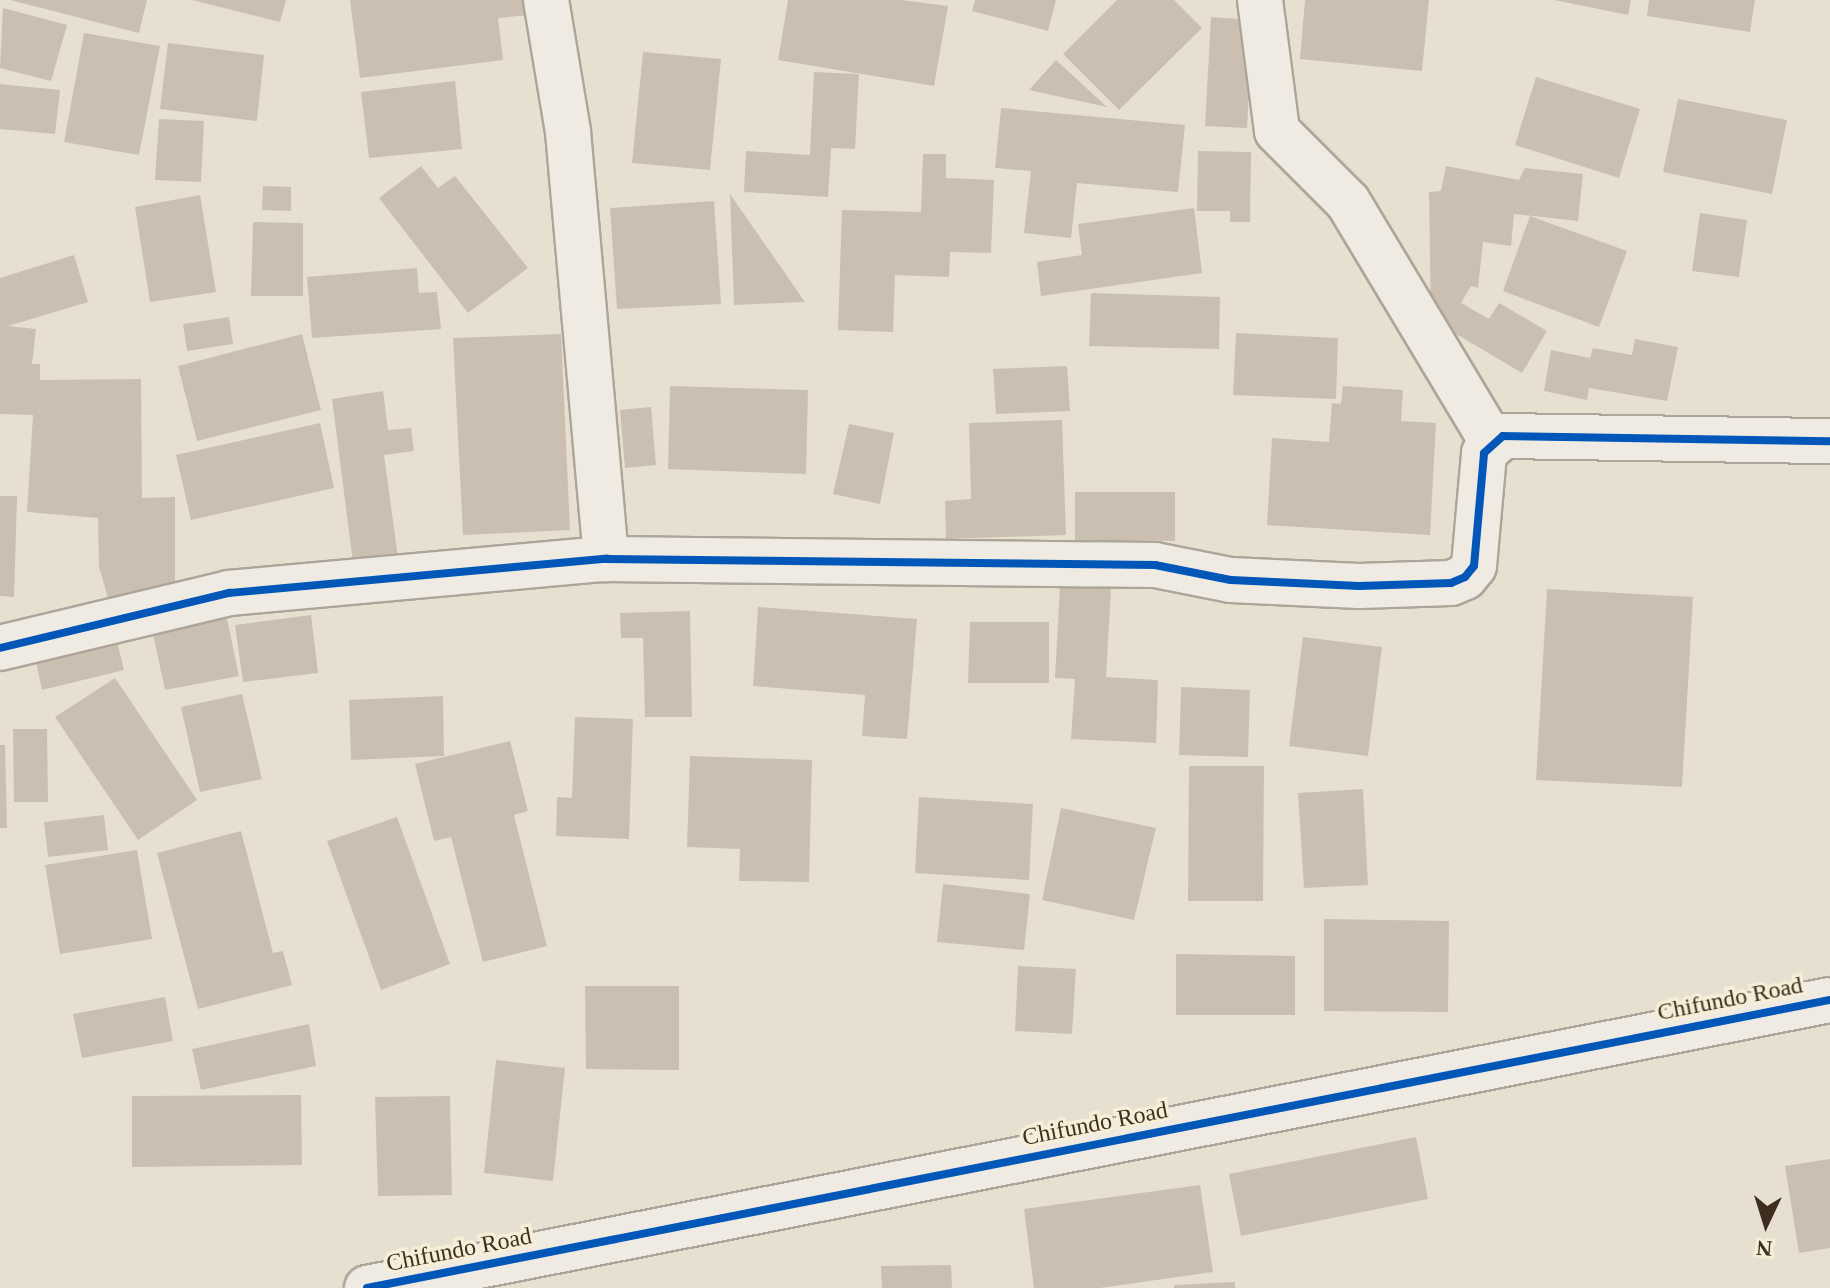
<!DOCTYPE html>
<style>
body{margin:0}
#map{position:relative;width:1830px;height:1288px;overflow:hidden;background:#e7e0d1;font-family:"Times New Roman",serif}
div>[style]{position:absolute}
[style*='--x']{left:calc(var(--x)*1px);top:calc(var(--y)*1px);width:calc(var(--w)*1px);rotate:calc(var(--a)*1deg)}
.building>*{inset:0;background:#cbbfb2}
.roads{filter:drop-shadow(2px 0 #ada599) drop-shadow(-2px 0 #ada599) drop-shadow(0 2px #ada599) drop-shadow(0 -2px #ada599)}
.minor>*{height:44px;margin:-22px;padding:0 22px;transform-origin:22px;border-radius:22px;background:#efebe3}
.tertiary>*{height:44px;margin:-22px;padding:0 22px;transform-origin:22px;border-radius:22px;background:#efebe3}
.cycleway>*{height:8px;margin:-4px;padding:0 4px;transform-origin:4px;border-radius:4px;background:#0057b8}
span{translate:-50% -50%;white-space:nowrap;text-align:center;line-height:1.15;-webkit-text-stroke:7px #f7eed8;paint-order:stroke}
.street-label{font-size:24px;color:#3d2e20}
.north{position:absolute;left:1726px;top:1184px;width:80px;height:80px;-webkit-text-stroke:6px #f7eed8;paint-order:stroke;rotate:184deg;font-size:22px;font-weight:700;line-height:32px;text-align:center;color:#3d2e20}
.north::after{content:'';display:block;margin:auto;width:28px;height:36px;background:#3d2e20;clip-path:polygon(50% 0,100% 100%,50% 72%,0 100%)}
</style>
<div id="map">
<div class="building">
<div style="clip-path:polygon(10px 0,147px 0,139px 33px)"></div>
<div style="clip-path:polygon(192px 0,286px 0,280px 22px)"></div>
<div style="clip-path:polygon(350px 0,529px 0,530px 15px,498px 18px,503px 60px,360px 78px)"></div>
<div style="clip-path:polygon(788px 0,901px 0,948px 6px,934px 86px,778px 60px)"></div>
<div style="clip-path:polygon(975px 0,1056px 0,1048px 31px,972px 11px)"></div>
<div style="clip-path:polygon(1117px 0,1174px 0,1202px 28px,1119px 110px,1063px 54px)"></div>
<div style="clip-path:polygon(1305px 0,1429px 0,1422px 71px,1300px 59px)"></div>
<div style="clip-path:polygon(1554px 0,1631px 0,1628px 15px)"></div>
<div style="clip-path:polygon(1649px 0,1755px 0,1750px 32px,1647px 16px)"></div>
<div style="clip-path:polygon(3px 8px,67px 25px,51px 81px,0 68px)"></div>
<div style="clip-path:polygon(1211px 17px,1253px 20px,1247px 128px,1205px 126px)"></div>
<div style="clip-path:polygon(84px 33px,160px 46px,139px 155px,64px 142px)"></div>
<div style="clip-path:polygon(168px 43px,264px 55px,257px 121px,160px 109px)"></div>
<div style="clip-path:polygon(643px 52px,721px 59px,710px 170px,632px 163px)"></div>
<div style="clip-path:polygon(1056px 60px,1107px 107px,1029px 90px)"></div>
<div style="clip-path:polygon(814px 72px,859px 74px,855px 149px,831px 148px,828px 197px,744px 192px,746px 151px,810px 155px)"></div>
<div style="clip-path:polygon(1536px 77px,1640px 109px,1619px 178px,1515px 145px)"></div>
<div style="clip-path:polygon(455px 81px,462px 149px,369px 158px,361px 92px)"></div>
<div style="clip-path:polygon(0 84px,60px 90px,55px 134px,0 129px)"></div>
<div style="clip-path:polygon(1678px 99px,1787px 120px,1772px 194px,1663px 172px)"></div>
<div style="clip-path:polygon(1001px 108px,1185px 125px,1178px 192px,1077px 183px,1071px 238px,1024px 233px,1031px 171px,995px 168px)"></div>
<div style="clip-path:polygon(159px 119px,204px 121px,201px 182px,155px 180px)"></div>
<div style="clip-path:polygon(1198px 151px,1251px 152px,1250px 222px,1230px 222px,1230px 211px,1197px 211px)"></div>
<div style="clip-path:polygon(923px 154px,946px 154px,946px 178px,994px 180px,991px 253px,950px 252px,949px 277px,895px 275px,893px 332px,838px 330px,842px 210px,921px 212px)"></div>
<div style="clip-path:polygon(421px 166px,438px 188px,455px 176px,528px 268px,468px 313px,379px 198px)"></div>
<div style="clip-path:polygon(1446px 166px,1519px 180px,1525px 168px,1583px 174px,1578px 221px,1514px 214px,1511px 246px,1483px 242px,1478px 288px,1471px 286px,1461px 303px,1489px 319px,1499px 303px,1547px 331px,1522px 373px,1431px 319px,1429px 192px,1441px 191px)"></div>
<div style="clip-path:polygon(263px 186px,291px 187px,291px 211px,262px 210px)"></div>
<div style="clip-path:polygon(730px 194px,805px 302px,734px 305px)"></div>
<div style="clip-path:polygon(200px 195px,216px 292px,150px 302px,135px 207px)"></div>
<div style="clip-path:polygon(714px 201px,721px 304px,617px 309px,610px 208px)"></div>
<div style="clip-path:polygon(1194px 208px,1202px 273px,1041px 296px,1037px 262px,1082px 255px,1078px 224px)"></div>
<div style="clip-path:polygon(1700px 213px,1747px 220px,1739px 277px,1692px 271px)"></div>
<div style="clip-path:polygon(1530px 216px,1627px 251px,1599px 327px,1503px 291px)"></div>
<div style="clip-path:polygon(253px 222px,303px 223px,303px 296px,251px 296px)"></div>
<div style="clip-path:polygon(74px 255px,88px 302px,8px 326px,36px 329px,32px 364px,40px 364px,40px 380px,141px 379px,142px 498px,175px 497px,175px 582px,110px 605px,99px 567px,98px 518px,27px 512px,33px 415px,0 414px,0 278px)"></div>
<div style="clip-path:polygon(417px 268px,419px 293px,437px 292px,441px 329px,312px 338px,307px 277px)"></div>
<div style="clip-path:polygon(1091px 293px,1220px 297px,1219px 349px,1089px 346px)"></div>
<div style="clip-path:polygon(229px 317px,233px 344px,187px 351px,183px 324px)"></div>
<div style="clip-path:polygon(1236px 333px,1338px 338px,1336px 399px,1233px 395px)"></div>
<div style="clip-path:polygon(302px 334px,321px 410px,197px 441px,178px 366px)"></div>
<div style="clip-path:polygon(561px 334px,570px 530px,463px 535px,453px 338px)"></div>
<div style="clip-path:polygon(1635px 339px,1678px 347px,1667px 401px,1589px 388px,1587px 400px,1544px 391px,1551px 350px,1590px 358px,1593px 348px,1632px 355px)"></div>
<div style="clip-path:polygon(1067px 366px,1070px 411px,996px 414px,993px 369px)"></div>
<div style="clip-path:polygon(670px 386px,808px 390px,806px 474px,668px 469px)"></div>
<div style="clip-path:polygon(1343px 386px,1403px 390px,1401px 421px,1436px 423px,1430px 535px,1267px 525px,1272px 438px,1329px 442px,1332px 403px,1341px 404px)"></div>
<div style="clip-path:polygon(383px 391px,388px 430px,411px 428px,414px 451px,384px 455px,399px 565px,354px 570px,332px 399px)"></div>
<div style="clip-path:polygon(651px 407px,656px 465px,625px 468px,620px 410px)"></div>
<div style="clip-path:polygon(1062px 420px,1066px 535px,946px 539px,945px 501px,971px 499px,969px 423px)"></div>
<div style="clip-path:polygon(320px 423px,334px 488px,191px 520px,176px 455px)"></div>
<div style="clip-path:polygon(849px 424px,894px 433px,880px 504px,833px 494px)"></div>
<div style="clip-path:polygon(1075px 492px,1175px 492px,1175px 541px,1075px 540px)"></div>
<div style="clip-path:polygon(0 496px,17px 496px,14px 597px,0 596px)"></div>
<div style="clip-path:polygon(1061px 567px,1112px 570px,1106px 677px,1158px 680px,1156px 743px,1071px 739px,1075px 679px,1055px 678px)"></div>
<div style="clip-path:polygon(1547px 589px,1693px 597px,1682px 787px,1536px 780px)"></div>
<div style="clip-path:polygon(758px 607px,917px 619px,907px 739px,862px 736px,865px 695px,753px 686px)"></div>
<div style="clip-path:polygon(690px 611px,692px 717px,645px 717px,643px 638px,621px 638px,620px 613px)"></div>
<div style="clip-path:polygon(226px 614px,239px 676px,165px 690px,152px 629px)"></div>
<div style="clip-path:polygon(311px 615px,318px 673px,243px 682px,235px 625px)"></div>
<div style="clip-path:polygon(970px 622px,1049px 622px,1049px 683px,968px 683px)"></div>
<div style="clip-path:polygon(116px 637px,124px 670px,42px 690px,35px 657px)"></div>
<div style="clip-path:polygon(1303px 637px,1382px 647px,1368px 756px,1289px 746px)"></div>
<div style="clip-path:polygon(115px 678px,197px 800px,138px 840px,55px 717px)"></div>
<div style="clip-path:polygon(1181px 687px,1250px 690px,1248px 757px,1179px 755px)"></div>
<div style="clip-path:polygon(242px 694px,262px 779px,200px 792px,181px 707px)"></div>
<div style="clip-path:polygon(443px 696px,444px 756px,351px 760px,349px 700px)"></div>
<div style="clip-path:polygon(575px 717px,633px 719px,629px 839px,556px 836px,557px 797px,572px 798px)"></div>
<div style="clip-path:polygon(13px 729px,47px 729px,48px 802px,14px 802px)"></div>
<div style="clip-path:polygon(510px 741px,528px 811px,514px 815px,547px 946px,483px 962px,451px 837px,434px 841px,415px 764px)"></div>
<div style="clip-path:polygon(0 745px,5px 745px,7px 828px,0 828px)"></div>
<div style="clip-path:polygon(690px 756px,812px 760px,809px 882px,739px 881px,740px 849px,687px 847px)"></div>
<div style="clip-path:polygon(1189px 766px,1264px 766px,1263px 901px,1188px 901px)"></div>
<div style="clip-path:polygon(1363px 789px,1368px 885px,1304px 888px,1298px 793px)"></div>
<div style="clip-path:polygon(919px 797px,1033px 804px,1029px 880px,915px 873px)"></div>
<div style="clip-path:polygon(1061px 808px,1156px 828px,1134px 920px,1042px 900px)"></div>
<div style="clip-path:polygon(104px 815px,108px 850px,48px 857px,44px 822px)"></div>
<div style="clip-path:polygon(397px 817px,450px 964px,381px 990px,327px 841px)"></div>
<div style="clip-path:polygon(241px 831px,273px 953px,283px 951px,292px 985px,198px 1009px,157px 853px)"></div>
<div style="clip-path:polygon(137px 850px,152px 939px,60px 954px,45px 865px)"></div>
<div style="clip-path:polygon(943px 884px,1030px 894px,1024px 950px,937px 942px)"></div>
<div style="clip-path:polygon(1324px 919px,1449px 921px,1448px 1012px,1324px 1011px)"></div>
<div style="clip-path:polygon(1176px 954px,1295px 956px,1295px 1015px,1176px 1015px)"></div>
<div style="clip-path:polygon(1018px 966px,1076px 969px,1072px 1034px,1015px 1031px)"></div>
<div style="clip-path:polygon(585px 986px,679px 986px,679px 1070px,586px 1069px)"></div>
<div style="clip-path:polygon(165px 997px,173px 1041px,82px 1058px,73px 1014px)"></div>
<div style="clip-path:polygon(309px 1024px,316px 1066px,201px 1090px,192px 1049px)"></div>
<div style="clip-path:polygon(496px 1060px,565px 1068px,553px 1181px,484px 1173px)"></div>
<div style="clip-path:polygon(301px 1095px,302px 1165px,132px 1167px,132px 1096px)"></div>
<div style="clip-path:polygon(450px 1096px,452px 1195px,378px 1196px,375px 1097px)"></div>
<div style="clip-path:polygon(1416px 1137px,1428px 1199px,1241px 1236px,1229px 1174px)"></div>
<div style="clip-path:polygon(1830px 1159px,1830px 1248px,1799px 1253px,1785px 1166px)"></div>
<div style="clip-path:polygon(1200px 1185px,1213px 1272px,1100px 1288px,1034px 1288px,1024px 1209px)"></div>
<div style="clip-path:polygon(951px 1265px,952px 1288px,882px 1288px,881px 1266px)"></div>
<div style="clip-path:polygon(1235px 1282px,1235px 1288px,1174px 1288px,1174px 1285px)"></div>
</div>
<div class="roads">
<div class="minor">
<div style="--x:546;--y:0;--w:134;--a:80.5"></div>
<div style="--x:568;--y:132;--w:429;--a:84.9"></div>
<div style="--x:1260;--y:0;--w:132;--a:82.6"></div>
<div style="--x:1277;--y:131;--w:100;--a:45"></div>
<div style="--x:1348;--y:202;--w:280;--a:59"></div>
<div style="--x:0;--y:648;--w:236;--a:-13.5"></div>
<div style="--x:229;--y:593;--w:379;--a:-5.2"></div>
<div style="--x:606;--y:559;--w:549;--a:0.63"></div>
<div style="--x:1155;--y:565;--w:77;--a:11.2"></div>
<div style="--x:1231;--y:580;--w:128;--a:2.7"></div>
<div style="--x:1359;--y:586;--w:92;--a:-1.9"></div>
<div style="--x:1451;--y:583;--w:15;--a:-23"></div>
<div style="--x:1465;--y:577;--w:14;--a:-51"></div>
<div style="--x:1474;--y:566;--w:113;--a:-84.9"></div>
<div style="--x:1484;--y:453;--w:25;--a:-42"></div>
<div style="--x:1503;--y:436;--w:327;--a:0.9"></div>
</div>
<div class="tertiary">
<div style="--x:367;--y:1288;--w:1491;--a:-11.14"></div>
</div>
</div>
<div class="cycleway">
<div style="--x:0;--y:648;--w:236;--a:-13.5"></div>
<div style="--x:229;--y:593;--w:379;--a:-5.2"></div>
<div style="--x:606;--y:559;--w:549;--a:0.63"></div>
<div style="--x:1155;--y:565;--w:77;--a:11.2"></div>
<div style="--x:1231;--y:580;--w:128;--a:2.7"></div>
<div style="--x:1359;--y:586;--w:92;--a:-1.9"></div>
<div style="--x:1451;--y:583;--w:15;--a:-23"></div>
<div style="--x:1465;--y:577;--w:14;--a:-51"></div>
<div style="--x:1474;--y:566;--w:113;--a:-84.9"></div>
<div style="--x:1484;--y:453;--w:25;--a:-42"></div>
<div style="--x:1503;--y:436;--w:327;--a:0.9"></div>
<div style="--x:367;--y:1288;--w:1491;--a:-11.14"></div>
</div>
<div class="street-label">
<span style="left:1730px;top:999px;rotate:-11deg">Chifundo Road</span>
<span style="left:1095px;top:1124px;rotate:-11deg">Chifundo Road</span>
<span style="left:459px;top:1250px;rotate:-11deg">Chifundo Road</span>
</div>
<div class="north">N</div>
</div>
